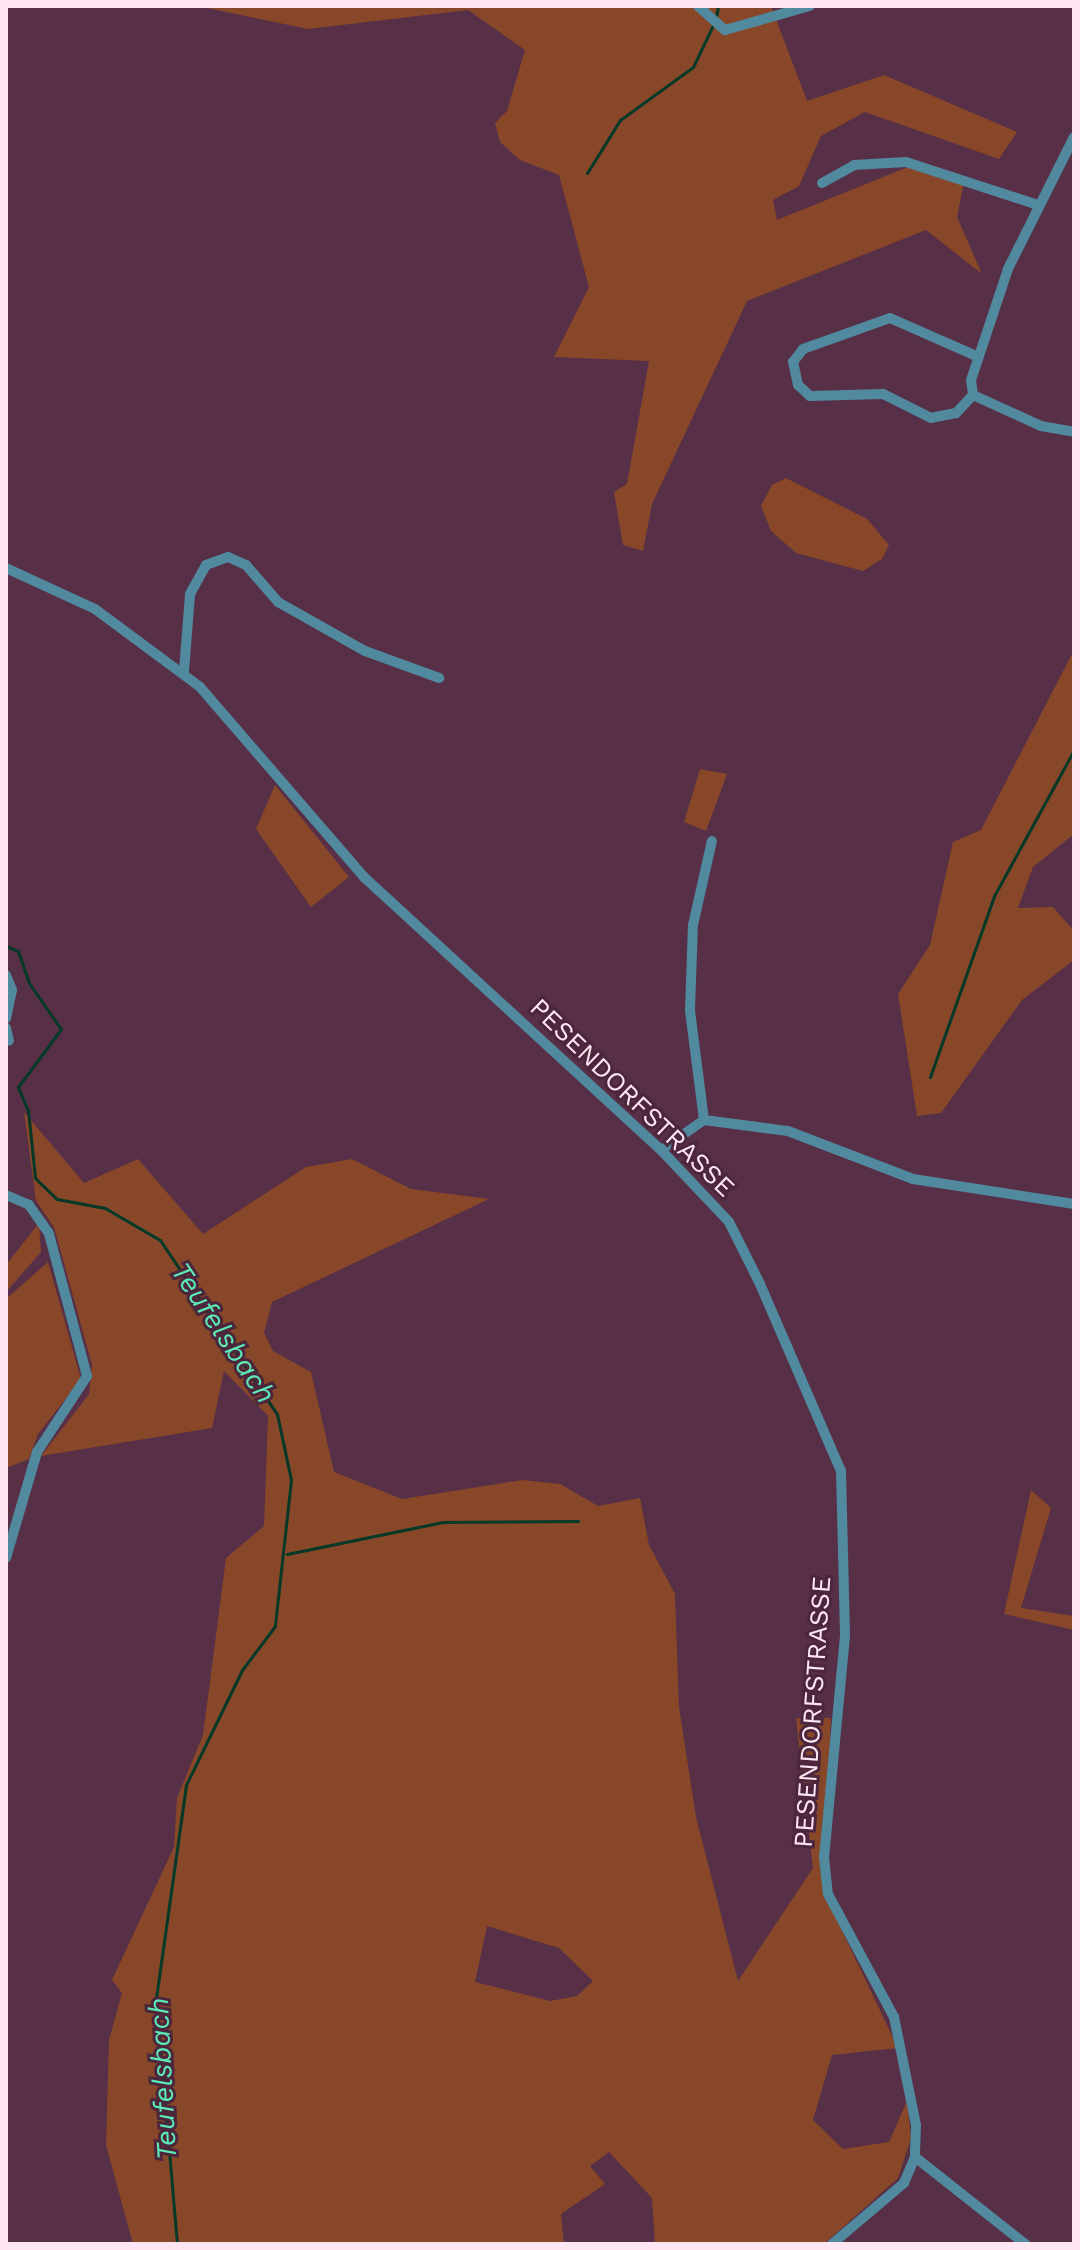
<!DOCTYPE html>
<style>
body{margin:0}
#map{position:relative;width:1080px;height:2250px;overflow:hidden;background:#573047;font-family:"Work Sans",sans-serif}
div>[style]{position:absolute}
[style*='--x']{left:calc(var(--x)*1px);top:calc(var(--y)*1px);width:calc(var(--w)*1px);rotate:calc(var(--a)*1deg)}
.green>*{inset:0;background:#874728}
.stream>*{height:3px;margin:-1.5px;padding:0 1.5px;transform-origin:1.5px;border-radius:1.5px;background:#043827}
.minor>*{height:10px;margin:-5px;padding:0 5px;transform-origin:5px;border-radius:5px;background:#51899f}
span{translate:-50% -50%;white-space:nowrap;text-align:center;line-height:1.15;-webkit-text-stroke:6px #4c263c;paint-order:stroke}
.street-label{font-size:26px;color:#fee5f2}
.water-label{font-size:28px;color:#5ceab5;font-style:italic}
.frame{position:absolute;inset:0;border:8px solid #fee5f2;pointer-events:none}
</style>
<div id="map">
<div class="green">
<div style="clip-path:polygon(198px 6px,771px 6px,807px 101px,884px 75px,1017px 132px,999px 159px,865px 112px,821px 136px,799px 186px,773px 200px,777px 220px,908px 167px,964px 182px,957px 217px,982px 274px,926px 230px,747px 301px,652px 504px,643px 551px,623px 545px,614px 492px,627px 484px,649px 361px,554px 357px,589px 287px,559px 175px,520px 160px,500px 142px,495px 123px,507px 111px,525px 50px,468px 10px,308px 29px)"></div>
<div style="clip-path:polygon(786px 478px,867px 519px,889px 545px,882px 559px,863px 571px,796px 553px,771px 531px,761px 506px,772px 485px)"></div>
<div style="clip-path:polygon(1074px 650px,1074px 834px,1033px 867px,1018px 908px,1053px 907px,1074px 931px,1074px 960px,1022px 1000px,941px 1113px,917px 1116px,898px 994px,930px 945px,953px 842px,981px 830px)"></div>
<div style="clip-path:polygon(700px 769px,727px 774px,706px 831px,684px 822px)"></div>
<div style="clip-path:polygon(275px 785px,349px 877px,311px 907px,256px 829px)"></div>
<div style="clip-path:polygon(evenodd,24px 1112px,84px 1183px,138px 1159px,203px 1234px,306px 1167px,352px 1159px,411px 1189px,489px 1199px,272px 1302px,264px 1333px,273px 1351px,311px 1372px,334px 1472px,402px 1499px,523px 1480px,560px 1484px,598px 1506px,640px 1498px,649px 1545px,675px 1594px,679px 1707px,696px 1817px,738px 1981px,813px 1868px,796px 1718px,831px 1718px,823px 1891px,898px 2048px,832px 2055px,813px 2120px,843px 2149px,889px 2142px,907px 2101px,911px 2138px,898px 2178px,824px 2244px,655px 2244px,652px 2198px,609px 2152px,590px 2166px,605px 2184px,561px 2214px,564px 2244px,133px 2244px,106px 2145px,109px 2040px,122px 1993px,112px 1980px,174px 1847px,177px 1798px,203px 1735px,226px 1558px,264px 1526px,268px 1416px,224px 1371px,212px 1428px,41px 1456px,89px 1394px,92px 1365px,54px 1227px,36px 1201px,24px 1112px,487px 1926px,559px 1948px,593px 1981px,577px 1996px,550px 2001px,475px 1982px,487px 1926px)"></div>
<div style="clip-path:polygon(39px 1223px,41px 1252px,6px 1292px,6px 1265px)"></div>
<div style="clip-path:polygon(48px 1262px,81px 1379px,38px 1434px,29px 1459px,6px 1468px,6px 1299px)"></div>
<div style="clip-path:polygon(1031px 1490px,1051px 1508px,1021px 1608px,1074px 1616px,1074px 1630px,1004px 1614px)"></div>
</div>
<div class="stream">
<div style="--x:716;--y:18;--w:12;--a:-81"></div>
<div style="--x:587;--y:173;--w:62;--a:-58.1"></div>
<div style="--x:620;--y:120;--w:90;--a:-36"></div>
<div style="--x:693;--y:67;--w:47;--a:-64.5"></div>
<div style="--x:6;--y:946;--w:13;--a:23"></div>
<div style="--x:18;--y:951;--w:34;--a:71"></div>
<div style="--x:29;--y:983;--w:56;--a:55.2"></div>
<div style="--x:61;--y:1029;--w:72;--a:126.6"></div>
<div style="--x:18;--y:1087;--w:25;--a:67"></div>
<div style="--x:28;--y:1110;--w:68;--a:84.1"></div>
<div style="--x:35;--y:1178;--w:30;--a:44"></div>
<div style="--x:57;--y:1199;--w:49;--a:10.6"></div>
<div style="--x:105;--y:1208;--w:64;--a:30.2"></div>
<div style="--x:160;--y:1240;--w:210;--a:56.1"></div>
<div style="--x:277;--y:1414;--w:67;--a:78"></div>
<div style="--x:291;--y:1480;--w:147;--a:96.3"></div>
<div style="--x:275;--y:1626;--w:55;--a:126.9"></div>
<div style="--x:242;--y:1670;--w:128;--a:116"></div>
<div style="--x:186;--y:1785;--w:216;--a:98"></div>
<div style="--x:156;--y:1999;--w:246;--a:85.1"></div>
<div style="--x:930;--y:1077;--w:192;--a:-70.5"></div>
<div style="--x:994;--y:896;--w:166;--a:-61.3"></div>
<div style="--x:287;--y:1554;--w:159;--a:-11.6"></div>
<div style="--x:443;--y:1522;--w:135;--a:-0.4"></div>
</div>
<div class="minor">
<div style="--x:698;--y:6;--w:36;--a:42"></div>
<div style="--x:725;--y:30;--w:88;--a:-15.8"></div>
<div style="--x:1074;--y:137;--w:148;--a:116.6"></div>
<div style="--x:1008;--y:269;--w:117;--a:108.4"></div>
<div style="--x:971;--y:380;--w:15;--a:82"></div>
<div style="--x:973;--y:395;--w:75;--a:24.5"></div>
<div style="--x:1041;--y:426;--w:34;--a:10"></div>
<div style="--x:822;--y:183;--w:37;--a:-29"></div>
<div style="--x:854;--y:165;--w:52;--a:-3.3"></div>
<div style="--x:906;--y:162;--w:139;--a:18"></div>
<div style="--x:973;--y:395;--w:25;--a:133"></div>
<div style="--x:956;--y:413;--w:25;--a:169"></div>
<div style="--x:931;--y:418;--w:54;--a:-153.4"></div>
<div style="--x:883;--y:394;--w:73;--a:178.4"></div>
<div style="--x:810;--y:396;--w:16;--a:-137"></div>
<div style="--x:798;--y:385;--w:24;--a:-102"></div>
<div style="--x:793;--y:362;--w:16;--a:-52"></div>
<div style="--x:803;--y:349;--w:92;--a:-19.6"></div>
<div style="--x:890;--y:318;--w:94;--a:23.8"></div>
<div style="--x:6;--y:568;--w:98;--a:24.7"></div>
<div style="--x:95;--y:609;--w:131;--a:36.6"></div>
<div style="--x:200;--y:687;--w:251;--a:49.2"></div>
<div style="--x:364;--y:877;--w:403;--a:42.6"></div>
<div style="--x:661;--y:1150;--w:99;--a:46.6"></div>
<div style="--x:729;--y:1222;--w:69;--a:63.4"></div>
<div style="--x:760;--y:1284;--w:204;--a:66.6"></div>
<div style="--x:841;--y:1471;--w:165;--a:88.6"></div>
<div style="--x:845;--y:1636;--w:222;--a:95.4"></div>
<div style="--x:824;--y:1857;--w:37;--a:84"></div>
<div style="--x:828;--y:1894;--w:140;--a:61.8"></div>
<div style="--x:894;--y:2017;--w:110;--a:78.5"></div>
<div style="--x:916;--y:2125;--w:32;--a:92"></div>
<div style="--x:915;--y:2157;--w:28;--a:113"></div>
<div style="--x:904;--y:2183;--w:94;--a:139.7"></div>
<div style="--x:184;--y:671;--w:77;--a:-85.5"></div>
<div style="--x:190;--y:594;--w:33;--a:-61"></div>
<div style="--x:206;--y:565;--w:23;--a:-20"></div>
<div style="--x:228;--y:557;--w:20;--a:24"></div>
<div style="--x:246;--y:565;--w:49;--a:49.1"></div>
<div style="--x:278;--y:602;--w:100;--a:29.4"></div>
<div style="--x:365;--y:651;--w:79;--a:20"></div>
<div style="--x:6;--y:975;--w:16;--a:68"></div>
<div style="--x:12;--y:990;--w:29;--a:102"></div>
<div style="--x:6;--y:1028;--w:13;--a:77"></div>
<div style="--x:704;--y:1120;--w:111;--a:-97.3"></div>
<div style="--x:690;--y:1010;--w:85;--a:-88"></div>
<div style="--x:693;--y:925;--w:86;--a:-77.3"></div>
<div style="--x:661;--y:1150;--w:52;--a:-34.9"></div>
<div style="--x:704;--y:1120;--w:85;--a:7.5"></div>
<div style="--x:788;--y:1131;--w:134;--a:21"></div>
<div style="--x:913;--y:1179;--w:163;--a:8.8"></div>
<div style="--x:6;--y:1195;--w:25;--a:23"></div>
<div style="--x:29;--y:1205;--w:35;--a:55"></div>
<div style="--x:49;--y:1234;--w:147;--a:75"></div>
<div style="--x:87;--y:1376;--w:91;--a:123.3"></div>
<div style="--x:37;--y:1452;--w:110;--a:106.3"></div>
<div style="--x:915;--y:2157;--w:140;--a:38.3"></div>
</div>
<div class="street-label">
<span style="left:632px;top:1098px;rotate:44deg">PESENDORFSTRASSE</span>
<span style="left:813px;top:1712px;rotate:-86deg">PESENDORFSTRASSE</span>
</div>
<div class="water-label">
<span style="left:223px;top:1333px;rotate:56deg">Teufelsbach</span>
<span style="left:163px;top:2079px;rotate:-93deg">Teufelsbach</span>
</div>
<div class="frame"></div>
</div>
